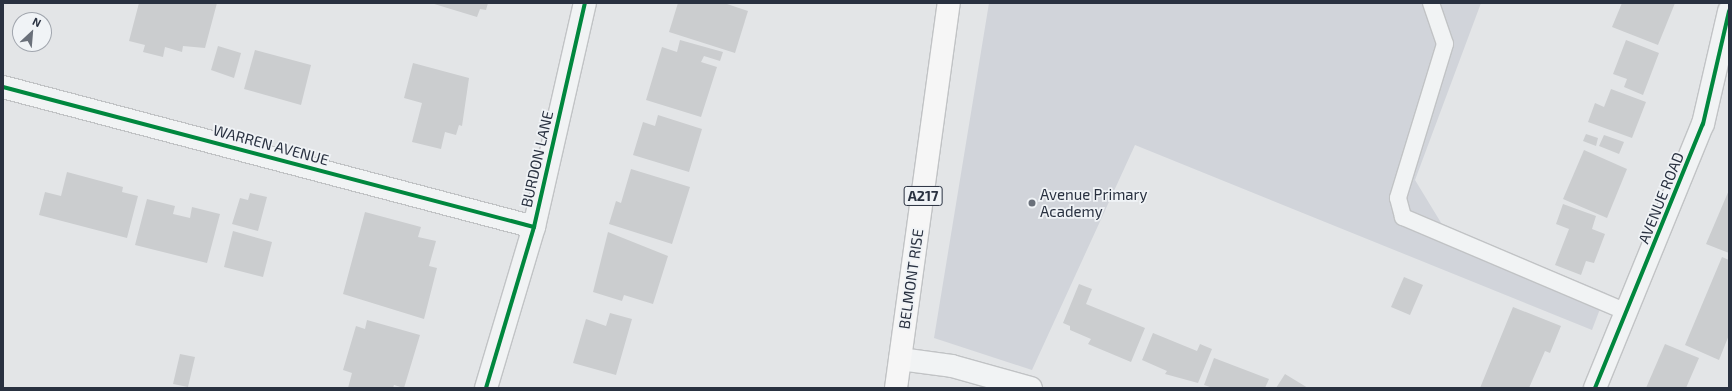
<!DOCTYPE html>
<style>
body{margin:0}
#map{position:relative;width:1732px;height:391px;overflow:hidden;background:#e3e5e7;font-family:"Exo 2",sans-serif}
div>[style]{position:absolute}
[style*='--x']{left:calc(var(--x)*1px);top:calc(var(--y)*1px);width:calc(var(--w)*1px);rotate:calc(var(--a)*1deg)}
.built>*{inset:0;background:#d1d4da}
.building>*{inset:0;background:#cbcdcf}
.roads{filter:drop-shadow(1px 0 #c1c3c5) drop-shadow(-1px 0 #c1c3c5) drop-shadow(0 1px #c1c3c5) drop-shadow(0 -1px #c1c3c5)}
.service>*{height:16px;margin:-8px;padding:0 8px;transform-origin:8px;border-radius:8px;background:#f1f3f4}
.minor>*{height:22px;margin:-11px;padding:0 11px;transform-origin:11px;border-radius:11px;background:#f1f3f4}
.tertiary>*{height:22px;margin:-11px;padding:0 11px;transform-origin:11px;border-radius:11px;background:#f1f3f4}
.trunk>*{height:22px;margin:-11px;padding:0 11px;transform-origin:11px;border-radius:11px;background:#f6f6f6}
.cycleway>*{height:4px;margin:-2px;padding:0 2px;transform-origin:2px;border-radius:2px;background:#00873e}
.dots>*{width:11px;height:11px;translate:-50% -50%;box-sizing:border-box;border:2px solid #f0f3f6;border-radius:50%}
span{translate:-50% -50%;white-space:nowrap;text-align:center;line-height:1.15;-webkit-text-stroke:3.5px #f0f3f6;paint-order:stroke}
.shield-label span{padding:1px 3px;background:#f0f3f6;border:1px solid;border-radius:3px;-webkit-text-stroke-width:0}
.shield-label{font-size:14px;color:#293140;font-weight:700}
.street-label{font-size:15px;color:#293140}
.poi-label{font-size:15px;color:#293140}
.left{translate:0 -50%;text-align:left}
.frame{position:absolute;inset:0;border:4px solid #293140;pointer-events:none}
.north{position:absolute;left:12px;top:12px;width:40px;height:40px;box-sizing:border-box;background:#f0f3f6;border:1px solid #a0a5ad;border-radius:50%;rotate:26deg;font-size:11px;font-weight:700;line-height:16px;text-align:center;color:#293140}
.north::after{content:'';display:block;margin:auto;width:14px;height:18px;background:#6a707a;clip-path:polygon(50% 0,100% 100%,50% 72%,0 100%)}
</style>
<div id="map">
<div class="built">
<div style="clip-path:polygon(989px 3px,1481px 3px,1415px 180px,1443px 226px,1606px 293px,1592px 330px,1135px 145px,1032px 370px,934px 338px)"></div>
</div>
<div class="building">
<div style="clip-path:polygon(139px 3px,217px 3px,205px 48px,183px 46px,182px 52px,165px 47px,163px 57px,143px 52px,145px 45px,129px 41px)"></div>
<div style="clip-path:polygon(431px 3px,488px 3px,486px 10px,480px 9px,477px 17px)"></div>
<div style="clip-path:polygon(678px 3px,724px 3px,748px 11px,735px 53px,669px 32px)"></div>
<div style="clip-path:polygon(1622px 3px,1675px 3px,1658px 45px,1612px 27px)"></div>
<div style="clip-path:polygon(680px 40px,723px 52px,720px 61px,704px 56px,701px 62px,717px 67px,701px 117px,646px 100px,662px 47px,677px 52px)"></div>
<div style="clip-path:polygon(1626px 40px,1659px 53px,1643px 95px,1624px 87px,1627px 79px,1613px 74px)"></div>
<div style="clip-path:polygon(218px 46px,241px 53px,234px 78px,211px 70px)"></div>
<div style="clip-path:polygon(255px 50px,311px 65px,301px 105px,244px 89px)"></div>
<div style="clip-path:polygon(413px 63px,469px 78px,462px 126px,459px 125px,456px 135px,445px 132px,441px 149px,412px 142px,422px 103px,404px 98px)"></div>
<div style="clip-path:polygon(1611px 89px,1646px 102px,1632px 138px,1588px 122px,1595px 103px,1604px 107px)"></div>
<div style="clip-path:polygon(658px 115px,702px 129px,689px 172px,633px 155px,643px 122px,655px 126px)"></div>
<div style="clip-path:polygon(1586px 134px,1598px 138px,1596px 146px,1583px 141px)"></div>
<div style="clip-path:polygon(1604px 135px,1624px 142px,1619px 154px,1599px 146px)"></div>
<div style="clip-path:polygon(1584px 150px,1627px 169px,1607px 218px,1563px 199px)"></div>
<div style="clip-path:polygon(631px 169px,690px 187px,672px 244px,609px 224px,616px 201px,621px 203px)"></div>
<div style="clip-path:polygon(67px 172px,123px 187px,122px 192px,138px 196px,127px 238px,39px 215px,45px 192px,61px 196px)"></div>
<div style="clip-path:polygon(1729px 190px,1729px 253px,1706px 244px)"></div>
<div style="clip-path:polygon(250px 193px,267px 197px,258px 231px,232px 224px,240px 198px,248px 200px)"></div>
<div style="clip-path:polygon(147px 199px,175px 206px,173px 214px,190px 218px,192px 207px,220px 214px,207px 263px,135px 245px)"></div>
<div style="clip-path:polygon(1563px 204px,1596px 216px,1592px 229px,1605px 234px,1594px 263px,1586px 261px,1581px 275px,1555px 265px,1569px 229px,1556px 224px)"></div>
<div style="clip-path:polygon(365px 212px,421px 227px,418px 237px,436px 241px,429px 266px,437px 268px,424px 319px,343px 294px)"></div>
<div style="clip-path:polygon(233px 231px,272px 242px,263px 277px,224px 267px)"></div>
<div style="clip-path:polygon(608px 232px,668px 256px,653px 304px,624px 295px,622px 301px,593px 292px)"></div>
<div style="clip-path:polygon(1722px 257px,1729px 260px,1729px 335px,1719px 360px,1685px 345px)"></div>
<div style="clip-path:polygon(1404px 277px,1423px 285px,1410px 315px,1391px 307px)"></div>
<div style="clip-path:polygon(1079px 284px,1092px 289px,1086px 304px,1145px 328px,1131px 362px,1088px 344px,1091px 339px,1070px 330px,1070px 326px,1063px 323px)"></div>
<div style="clip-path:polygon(1513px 307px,1561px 326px,1550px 353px,1545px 351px,1529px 388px,1480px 388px)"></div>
<div style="clip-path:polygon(610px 313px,632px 319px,616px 375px,573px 363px,586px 319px,606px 326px)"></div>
<div style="clip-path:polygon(367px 320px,420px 335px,404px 388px,394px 385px,393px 388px,348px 388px,352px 373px,343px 370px,356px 326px,365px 329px)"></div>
<div style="clip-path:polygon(1153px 333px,1197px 351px,1200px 344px,1212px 349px,1198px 383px,1165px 374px,1167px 371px,1142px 360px)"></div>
<div style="clip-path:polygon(1665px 344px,1699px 358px,1686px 388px,1646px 388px)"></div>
<div style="clip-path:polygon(180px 354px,195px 357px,188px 387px,173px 384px)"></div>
<div style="clip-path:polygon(1214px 358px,1269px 379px,1265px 388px,1213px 388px,1204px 385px)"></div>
<div style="clip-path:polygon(1285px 374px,1308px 388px,1276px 388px)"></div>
</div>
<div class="roads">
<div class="service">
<div style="--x:1431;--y:3;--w:43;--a:71.1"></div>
<div style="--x:1445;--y:44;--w:161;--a:107"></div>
<div style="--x:1398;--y:198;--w:20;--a:75"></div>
<div style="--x:1403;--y:217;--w:243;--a:23"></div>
</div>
<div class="minor">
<div style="--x:3;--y:87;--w:549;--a:14.77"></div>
<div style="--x:900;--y:359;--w:52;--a:7.7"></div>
<div style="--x:952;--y:366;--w:82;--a:15.6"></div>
<div style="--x:1595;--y:388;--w:285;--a:-67.8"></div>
<div style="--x:1703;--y:124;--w:116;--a:-77"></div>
</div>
<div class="tertiary">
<div style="--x:486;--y:388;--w:168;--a:-73.4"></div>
<div style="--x:534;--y:227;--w:230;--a:-77.2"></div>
</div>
<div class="trunk">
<div style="--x:896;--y:388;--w:389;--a:-82.2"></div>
</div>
</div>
<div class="cycleway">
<div style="--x:3;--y:87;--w:549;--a:14.77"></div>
<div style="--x:486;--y:388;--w:168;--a:-73.4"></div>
<div style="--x:534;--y:227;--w:230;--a:-77.2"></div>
<div style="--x:1595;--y:388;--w:285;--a:-67.8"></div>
<div style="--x:1703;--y:124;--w:116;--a:-77"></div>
</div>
<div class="dots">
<div style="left:1032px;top:203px;background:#6a707a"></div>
</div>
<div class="shield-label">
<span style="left:923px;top:196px">A217</span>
</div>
<div class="street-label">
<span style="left:271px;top:145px;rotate:15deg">WARREN AVENUE</span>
<span style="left:537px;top:159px;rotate:-77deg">BURDON LANE</span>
<span style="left:1661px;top:198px;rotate:-68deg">AVENUE ROAD</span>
<span style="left:911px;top:279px;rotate:-82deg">BELMONT RISE</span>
</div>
<div class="poi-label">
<span class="left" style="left:1040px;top:203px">Avenue Primary<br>Academy</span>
</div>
<div class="frame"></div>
<div class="north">N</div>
</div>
